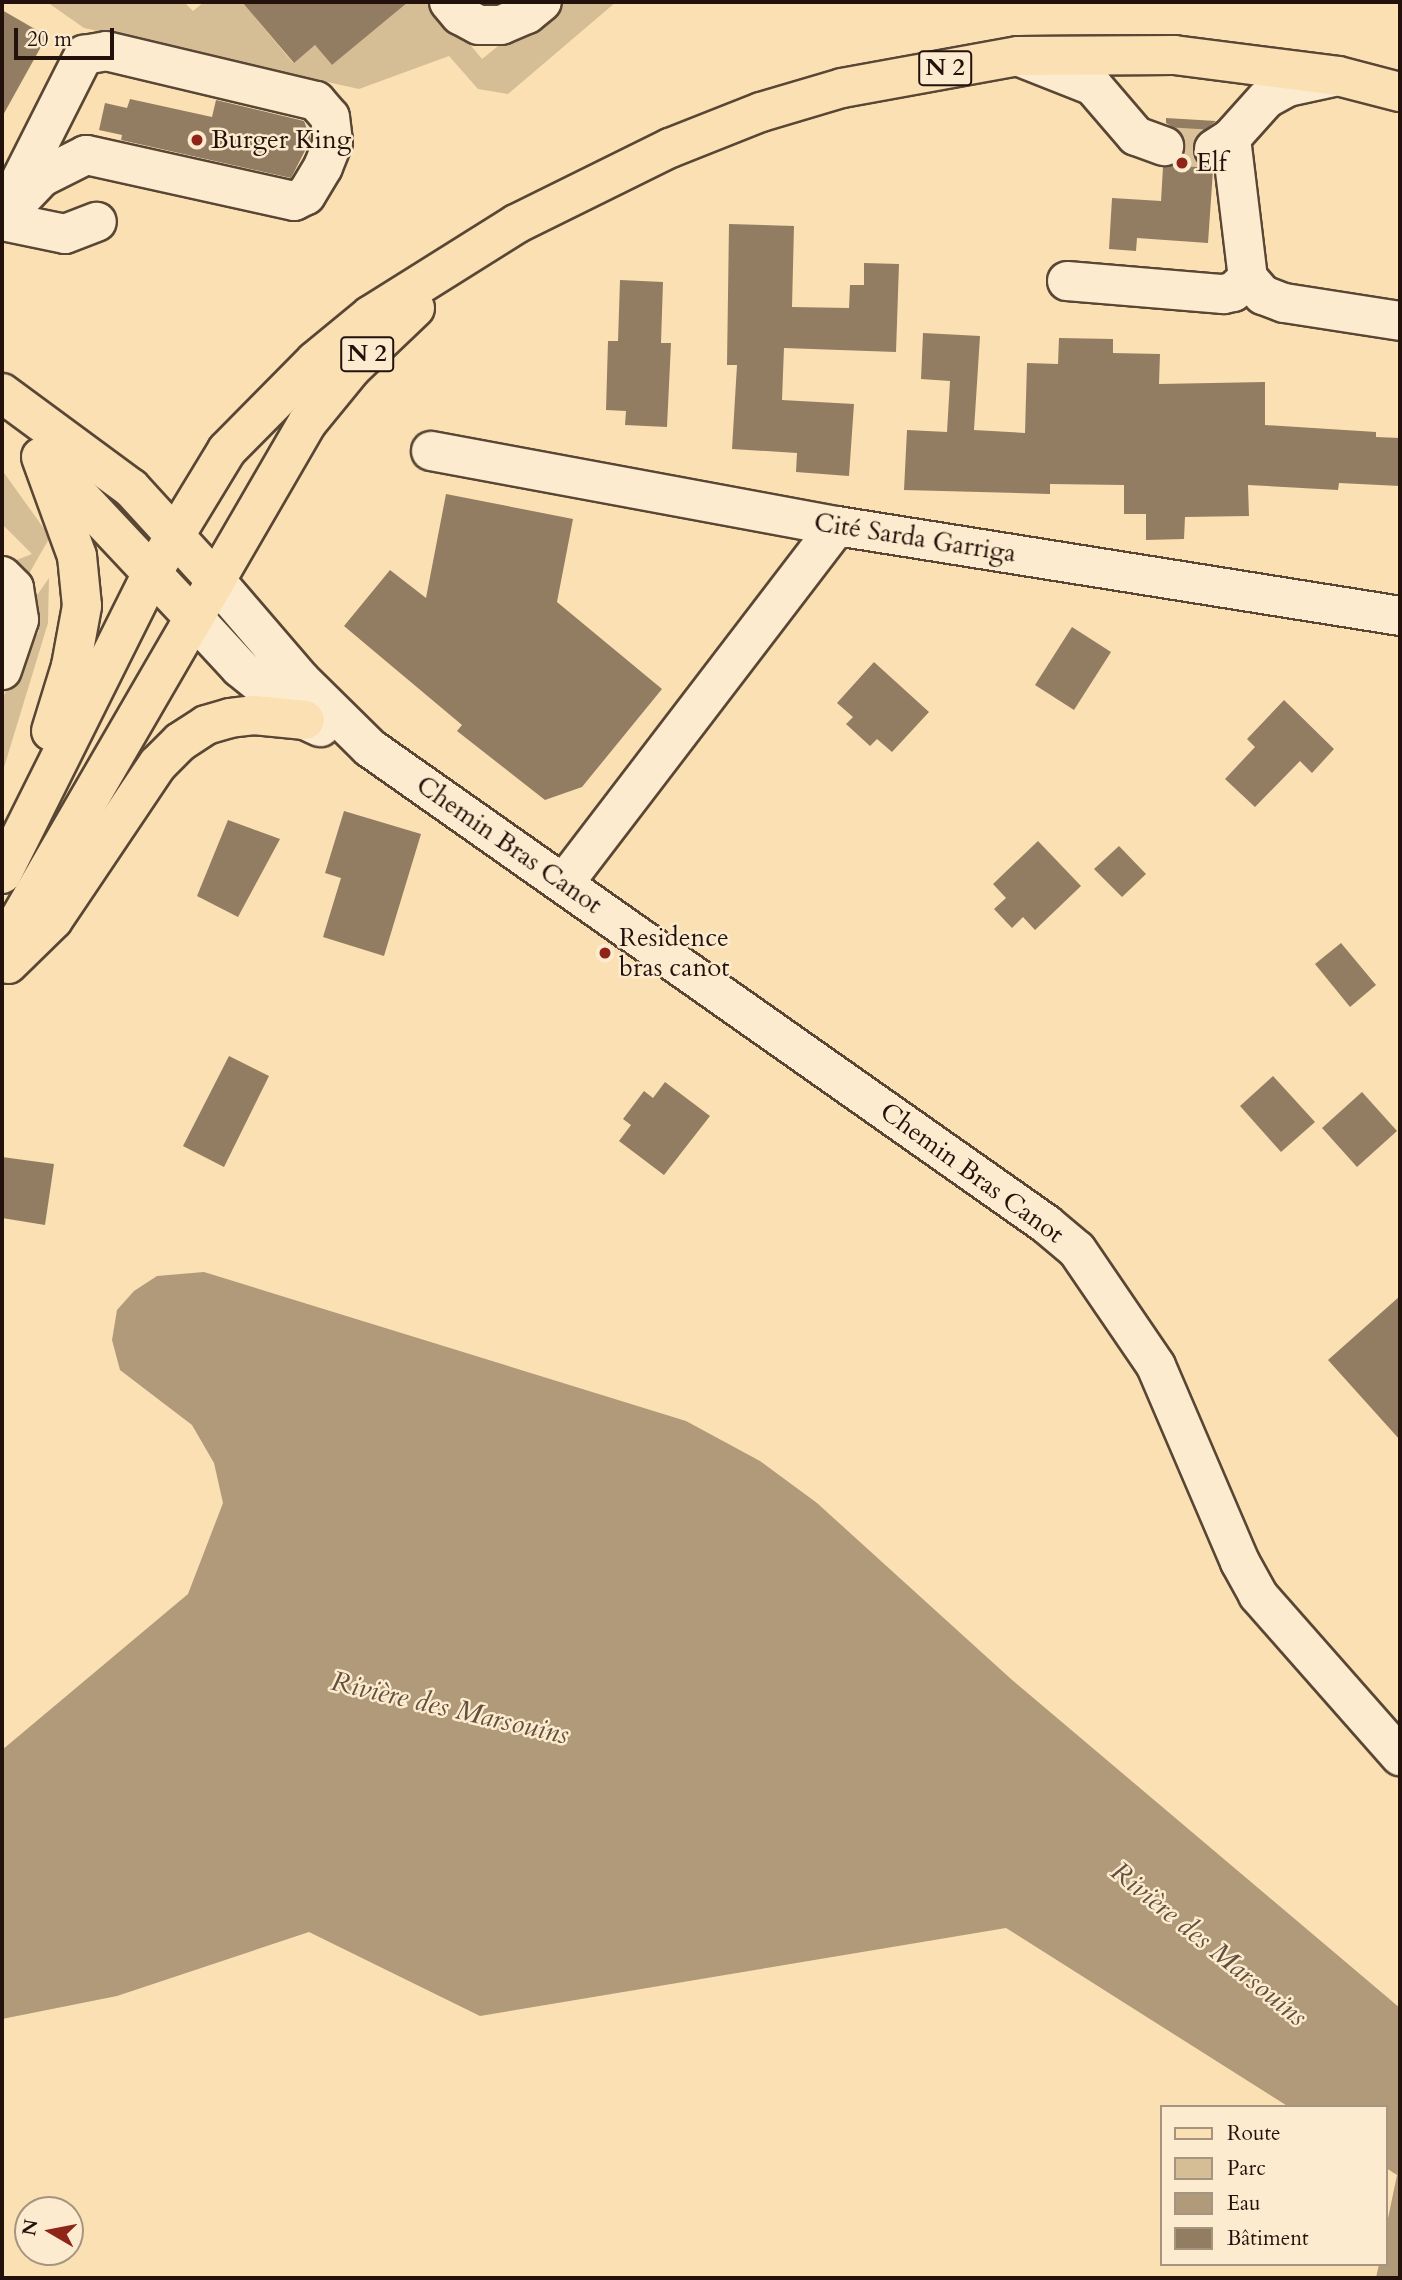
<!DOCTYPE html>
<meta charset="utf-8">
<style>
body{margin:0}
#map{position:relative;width:1402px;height:2280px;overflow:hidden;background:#fae0b3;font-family:Cardo,serif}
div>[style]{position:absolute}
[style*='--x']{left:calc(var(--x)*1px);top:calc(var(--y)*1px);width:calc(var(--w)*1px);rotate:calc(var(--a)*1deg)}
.green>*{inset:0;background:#d5bd96}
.water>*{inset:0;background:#b19a7a}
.building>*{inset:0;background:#937d62}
.minor-tunnel>*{height:38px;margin-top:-19px;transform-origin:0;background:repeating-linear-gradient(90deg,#dac19a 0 38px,transparent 0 57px)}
.roads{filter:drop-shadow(2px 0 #594635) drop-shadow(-2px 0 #594635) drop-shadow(0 2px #594635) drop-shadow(0 -2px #594635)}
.minor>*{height:38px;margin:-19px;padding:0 19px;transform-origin:19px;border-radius:19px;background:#fcebce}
.major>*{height:38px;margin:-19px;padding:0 19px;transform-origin:19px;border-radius:19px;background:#fae0b3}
.dots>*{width:19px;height:19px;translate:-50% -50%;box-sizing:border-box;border:4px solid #fcebce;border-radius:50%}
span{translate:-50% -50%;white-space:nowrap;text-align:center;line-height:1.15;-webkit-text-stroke:5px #fcebce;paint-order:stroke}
.shield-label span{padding:2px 5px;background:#fcebce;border:2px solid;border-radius:5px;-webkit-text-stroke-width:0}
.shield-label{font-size:24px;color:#23120b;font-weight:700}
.poi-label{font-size:26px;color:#23120b}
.left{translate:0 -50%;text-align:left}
.street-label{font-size:26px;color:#23120b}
.water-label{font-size:28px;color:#634f3d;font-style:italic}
.frame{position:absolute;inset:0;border:4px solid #23120b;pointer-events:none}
.legend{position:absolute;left:1160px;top:2105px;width:228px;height:161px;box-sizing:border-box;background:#fcebce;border:2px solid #a59480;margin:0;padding:9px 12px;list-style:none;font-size:21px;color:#23120b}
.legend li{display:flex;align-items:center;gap:14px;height:35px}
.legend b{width:35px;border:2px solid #a59480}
.north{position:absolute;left:14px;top:2196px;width:70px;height:70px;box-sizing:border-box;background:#fcebce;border:2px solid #a59480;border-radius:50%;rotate:280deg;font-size:19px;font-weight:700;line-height:28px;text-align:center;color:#23120b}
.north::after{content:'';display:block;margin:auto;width:24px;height:32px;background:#8f2418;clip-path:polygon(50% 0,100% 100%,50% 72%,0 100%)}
.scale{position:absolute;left:14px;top:28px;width:100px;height:32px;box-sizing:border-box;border:4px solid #23120b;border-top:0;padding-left:9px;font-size:21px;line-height:24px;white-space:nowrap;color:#23120b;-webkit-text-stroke:5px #fcebce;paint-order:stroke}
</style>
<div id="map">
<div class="green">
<div style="clip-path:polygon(47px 2px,184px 2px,193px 11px,204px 2px,242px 2px,293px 63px,315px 45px,332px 65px,399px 9px,393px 2px,435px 2px,482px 59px,553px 2px,616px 2px,508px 94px,478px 89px,449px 56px,359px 89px,84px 28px)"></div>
<div style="clip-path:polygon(2px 470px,50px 537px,26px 579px,6px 564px,32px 554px,2px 524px)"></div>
<div style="clip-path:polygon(49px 578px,48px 623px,2px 774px,2px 699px,39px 631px,35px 598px)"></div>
</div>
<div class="water">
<div style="clip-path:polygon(204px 1272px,686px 1421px,760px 1461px,817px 1503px,1011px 1679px,1400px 2008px,1400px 2278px,1376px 2278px,1379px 2264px,1386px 2264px,1386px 2228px,1397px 2175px,1386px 2168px,1386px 2107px,1289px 2107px,1006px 1928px,480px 2016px,309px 1932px,117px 1996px,2px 2019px,2px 1750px,188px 1594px,223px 1503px,214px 1463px,192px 1425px,120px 1370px,112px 1340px,117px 1310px,134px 1291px,157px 1276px)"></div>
</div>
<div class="building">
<div style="clip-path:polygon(242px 2px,408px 2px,332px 65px,315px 45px,294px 63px)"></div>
<div style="clip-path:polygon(2px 10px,47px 36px,2px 117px)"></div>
<div style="clip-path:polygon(130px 99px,212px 117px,216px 100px,304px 121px,311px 139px,291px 178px,121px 140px,122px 135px,99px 130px,105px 103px,127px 108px)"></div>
<div style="clip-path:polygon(1166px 118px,1216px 121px,1195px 138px,1192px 149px,1196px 161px,1213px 170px,1208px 243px,1137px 238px,1136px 251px,1109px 249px,1112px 198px,1161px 201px,1163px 167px,1178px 163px,1184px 154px,1181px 132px,1166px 123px)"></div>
<div style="clip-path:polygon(729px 224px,794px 226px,792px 307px,849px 308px,850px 285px,864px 285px,864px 263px,899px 264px,896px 352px,784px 348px,782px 400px,854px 404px,849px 476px,796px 472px,797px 453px,732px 449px,737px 365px,727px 365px)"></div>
<div style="clip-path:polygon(620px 280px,663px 282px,661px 343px,671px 343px,667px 427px,625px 425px,626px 411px,606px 410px,608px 341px,618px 341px)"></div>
<div style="clip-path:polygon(923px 333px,980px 336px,974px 430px,1025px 433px,1027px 363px,1058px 364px,1059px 338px,1113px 339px,1113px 353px,1160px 354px,1159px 384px,1265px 382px,1265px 425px,1376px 432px,1376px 437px,1400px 438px,1400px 486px,1339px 483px,1338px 490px,1248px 485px,1249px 516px,1185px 517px,1184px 539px,1146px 540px,1146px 514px,1124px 514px,1124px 485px,1050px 484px,1050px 494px,904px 490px,907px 430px,947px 432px,950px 381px,921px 379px)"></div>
<div style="clip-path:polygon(446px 494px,573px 519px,557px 602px,662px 689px,582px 787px,545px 800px,457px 731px,462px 725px,344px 626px,390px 570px,426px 598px)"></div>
<div style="clip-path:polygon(1072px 627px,1111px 652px,1074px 710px,1035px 685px)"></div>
<div style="clip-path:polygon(874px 662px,929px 712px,892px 752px,877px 739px,870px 746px,846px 724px,853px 717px,837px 703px)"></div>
<div style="clip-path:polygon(1284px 700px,1334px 749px,1312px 773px,1300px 761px,1255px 807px,1225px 779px,1255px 747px,1247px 739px)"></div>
<div style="clip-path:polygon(344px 811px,421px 834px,384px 956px,323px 937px,341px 878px,325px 873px)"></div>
<div style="clip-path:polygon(228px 820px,280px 839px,238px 917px,197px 896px)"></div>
<div style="clip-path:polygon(1038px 841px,1081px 886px,1035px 930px,1023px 917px,1012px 928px,994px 909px,1006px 898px,993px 884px)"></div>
<div style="clip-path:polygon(1119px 846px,1146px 874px,1122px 897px,1094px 869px)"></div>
<div style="clip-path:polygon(1341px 943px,1376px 985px,1350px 1007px,1315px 964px)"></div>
<div style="clip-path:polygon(229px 1056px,269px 1076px,224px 1167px,183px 1146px)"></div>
<div style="clip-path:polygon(1273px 1076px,1315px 1122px,1281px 1152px,1240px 1106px)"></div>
<div style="clip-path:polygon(665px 1082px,710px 1116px,664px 1175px,619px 1141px,631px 1125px,623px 1119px,644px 1091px,653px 1098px)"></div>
<div style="clip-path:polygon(1362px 1092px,1397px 1131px,1357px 1167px,1322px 1128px)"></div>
<div style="clip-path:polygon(2px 1157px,54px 1164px,45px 1225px,2px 1218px)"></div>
<div style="clip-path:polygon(1400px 1296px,1400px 1440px,1328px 1360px)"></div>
</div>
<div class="minor-tunnel">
<div style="--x:1164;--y:146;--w:50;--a:3.4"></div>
</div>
<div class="roads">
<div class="minor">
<div style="--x:449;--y:2;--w:17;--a:50"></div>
<div style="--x:460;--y:15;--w:21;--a:28"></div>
<div style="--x:479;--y:25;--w:22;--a:0"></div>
<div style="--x:501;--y:25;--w:28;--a:-23"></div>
<div style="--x:527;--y:14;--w:19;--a:-39"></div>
<div style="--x:1020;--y:57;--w:79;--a:21.7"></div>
<div style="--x:1093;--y:86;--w:66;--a:49.3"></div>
<div style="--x:1136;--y:136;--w:30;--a:20"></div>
<div style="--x:1231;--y:138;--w:141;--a:83.1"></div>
<div style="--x:1248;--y:278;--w:23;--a:49"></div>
<div style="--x:1263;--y:295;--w:22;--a:21"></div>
<div style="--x:1284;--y:303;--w:117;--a:8.8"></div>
<div style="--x:1214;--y:149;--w:20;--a:-33"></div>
<div style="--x:1231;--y:138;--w:52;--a:-48.1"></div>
<div style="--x:1266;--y:99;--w:25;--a:-29"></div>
<div style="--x:1288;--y:87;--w:47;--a:-12.3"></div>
<div style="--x:2;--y:217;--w:182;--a:-63.2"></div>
<div style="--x:84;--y:55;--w:22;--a:-10"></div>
<div style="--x:106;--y:51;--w:216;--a:13.4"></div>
<div style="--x:316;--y:101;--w:21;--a:49"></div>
<div style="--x:330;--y:117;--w:25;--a:83"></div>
<div style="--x:333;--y:142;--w:27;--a:112"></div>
<div style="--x:323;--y:167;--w:33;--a:121"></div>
<div style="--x:306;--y:195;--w:13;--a:153"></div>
<div style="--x:294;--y:201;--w:213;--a:-167.5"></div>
<div style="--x:86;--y:155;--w:49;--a:153.4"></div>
<div style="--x:42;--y:177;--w:58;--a:133.6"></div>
<div style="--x:2;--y:221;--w:64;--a:11.7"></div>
<div style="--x:65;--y:234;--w:34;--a:-21"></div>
<div style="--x:1067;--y:281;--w:157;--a:4.8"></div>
<div style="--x:1223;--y:294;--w:10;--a:-11"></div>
<div style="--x:1233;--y:292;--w:21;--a:-43"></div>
<div style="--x:431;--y:451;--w:413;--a:10.5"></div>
<div style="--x:837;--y:526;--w:570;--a:9.08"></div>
<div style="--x:2;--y:576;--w:17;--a:45"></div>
<div style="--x:14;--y:588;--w:32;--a:81"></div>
<div style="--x:19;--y:620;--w:53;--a:108.8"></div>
<div style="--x:215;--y:580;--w:132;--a:49.3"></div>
<div style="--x:301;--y:680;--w:97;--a:44.6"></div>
<div style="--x:370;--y:748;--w:827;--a:35.15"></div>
<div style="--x:1046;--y:1224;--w:40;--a:40"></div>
<div style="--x:1077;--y:1250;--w:140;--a:55.7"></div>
<div style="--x:1156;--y:1366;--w:213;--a:66.8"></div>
<div style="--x:1240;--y:1562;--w:38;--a:61"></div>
<div style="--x:1258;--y:1595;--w:215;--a:48.6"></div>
<div style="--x:193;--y:617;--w:69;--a:47.3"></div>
<div style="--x:240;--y:668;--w:83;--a:38.7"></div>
<div style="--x:305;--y:720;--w:17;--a:25"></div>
<div style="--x:564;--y:883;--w:449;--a:-52.6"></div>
</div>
<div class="major">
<div style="--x:2;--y:393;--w:160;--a:36.4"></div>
<div style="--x:131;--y:488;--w:125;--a:47.6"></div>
<div style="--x:41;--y:457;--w:105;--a:70"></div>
<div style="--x:77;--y:556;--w:50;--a:84.3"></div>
<div style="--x:82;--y:606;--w:61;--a:100.4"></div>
<div style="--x:71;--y:666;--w:68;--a:107.1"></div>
<div style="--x:55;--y:470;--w:202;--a:46.8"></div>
<div style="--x:2;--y:874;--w:334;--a:-63.5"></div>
<div style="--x:151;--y:575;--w:146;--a:-58.7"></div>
<div style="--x:227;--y:450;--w:125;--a:-45.3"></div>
<div style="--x:315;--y:361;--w:72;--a:-39.4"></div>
<div style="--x:371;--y:315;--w:171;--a:-32.1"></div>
<div style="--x:516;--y:224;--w:172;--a:-26.3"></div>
<div style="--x:670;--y:148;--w:98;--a:-21.6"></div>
<div style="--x:761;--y:112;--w:84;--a:-16.5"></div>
<div style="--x:842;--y:88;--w:179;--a:-10.3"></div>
<div style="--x:1018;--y:56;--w:156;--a:-0.4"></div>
<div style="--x:1174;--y:55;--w:165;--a:7.3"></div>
<div style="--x:1338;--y:76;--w:64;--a:14.5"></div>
<div style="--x:2;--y:949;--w:608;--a:-59.89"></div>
<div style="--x:307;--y:423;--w:71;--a:-50.7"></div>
<div style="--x:352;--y:368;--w:87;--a:-43.6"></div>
<div style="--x:8;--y:964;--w:63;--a:-44.4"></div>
<div style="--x:53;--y:920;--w:188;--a:-56.1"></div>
<div style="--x:158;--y:764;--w:31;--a:-45"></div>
<div style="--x:180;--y:742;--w:31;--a:-33"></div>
<div style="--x:206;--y:725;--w:25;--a:-16"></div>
<div style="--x:230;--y:718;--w:24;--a:-7"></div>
<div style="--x:254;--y:715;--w:51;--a:5.6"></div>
</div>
</div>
<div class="dots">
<div style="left:197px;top:140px;background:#8f2418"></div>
<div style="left:1182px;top:163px;background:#8f2418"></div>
<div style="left:605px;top:953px;background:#8f2418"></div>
</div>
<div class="shield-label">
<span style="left:945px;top:68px">N 2</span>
<span style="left:367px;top:354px">N 2</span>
</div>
<div class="poi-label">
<span class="left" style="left:211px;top:140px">Burger King</span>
<span class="left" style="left:1196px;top:163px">Elf</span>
<span class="left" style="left:619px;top:953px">Residence<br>bras canot</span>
</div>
<div class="street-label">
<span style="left:915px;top:538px;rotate:9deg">Cité Sarda Garriga</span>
<span style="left:509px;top:845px;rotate:35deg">Chemin Bras Canot</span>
<span style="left:972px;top:1173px;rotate:36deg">Chemin Bras Canot</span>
</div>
<div class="water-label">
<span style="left:450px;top:1708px;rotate:13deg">Rivière des Marsouins</span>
<span style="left:1209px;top:1944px;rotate:39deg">Rivière des Marsouins</span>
</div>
<div class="frame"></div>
<ul class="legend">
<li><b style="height:9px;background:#fae0b3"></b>Route</li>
<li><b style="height:19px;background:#d5bd96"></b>Parc</li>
<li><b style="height:19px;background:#b19a7a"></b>Eau</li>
<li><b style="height:19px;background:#937d62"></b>Bâtiment</li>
</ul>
<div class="north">N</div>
<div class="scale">20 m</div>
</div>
